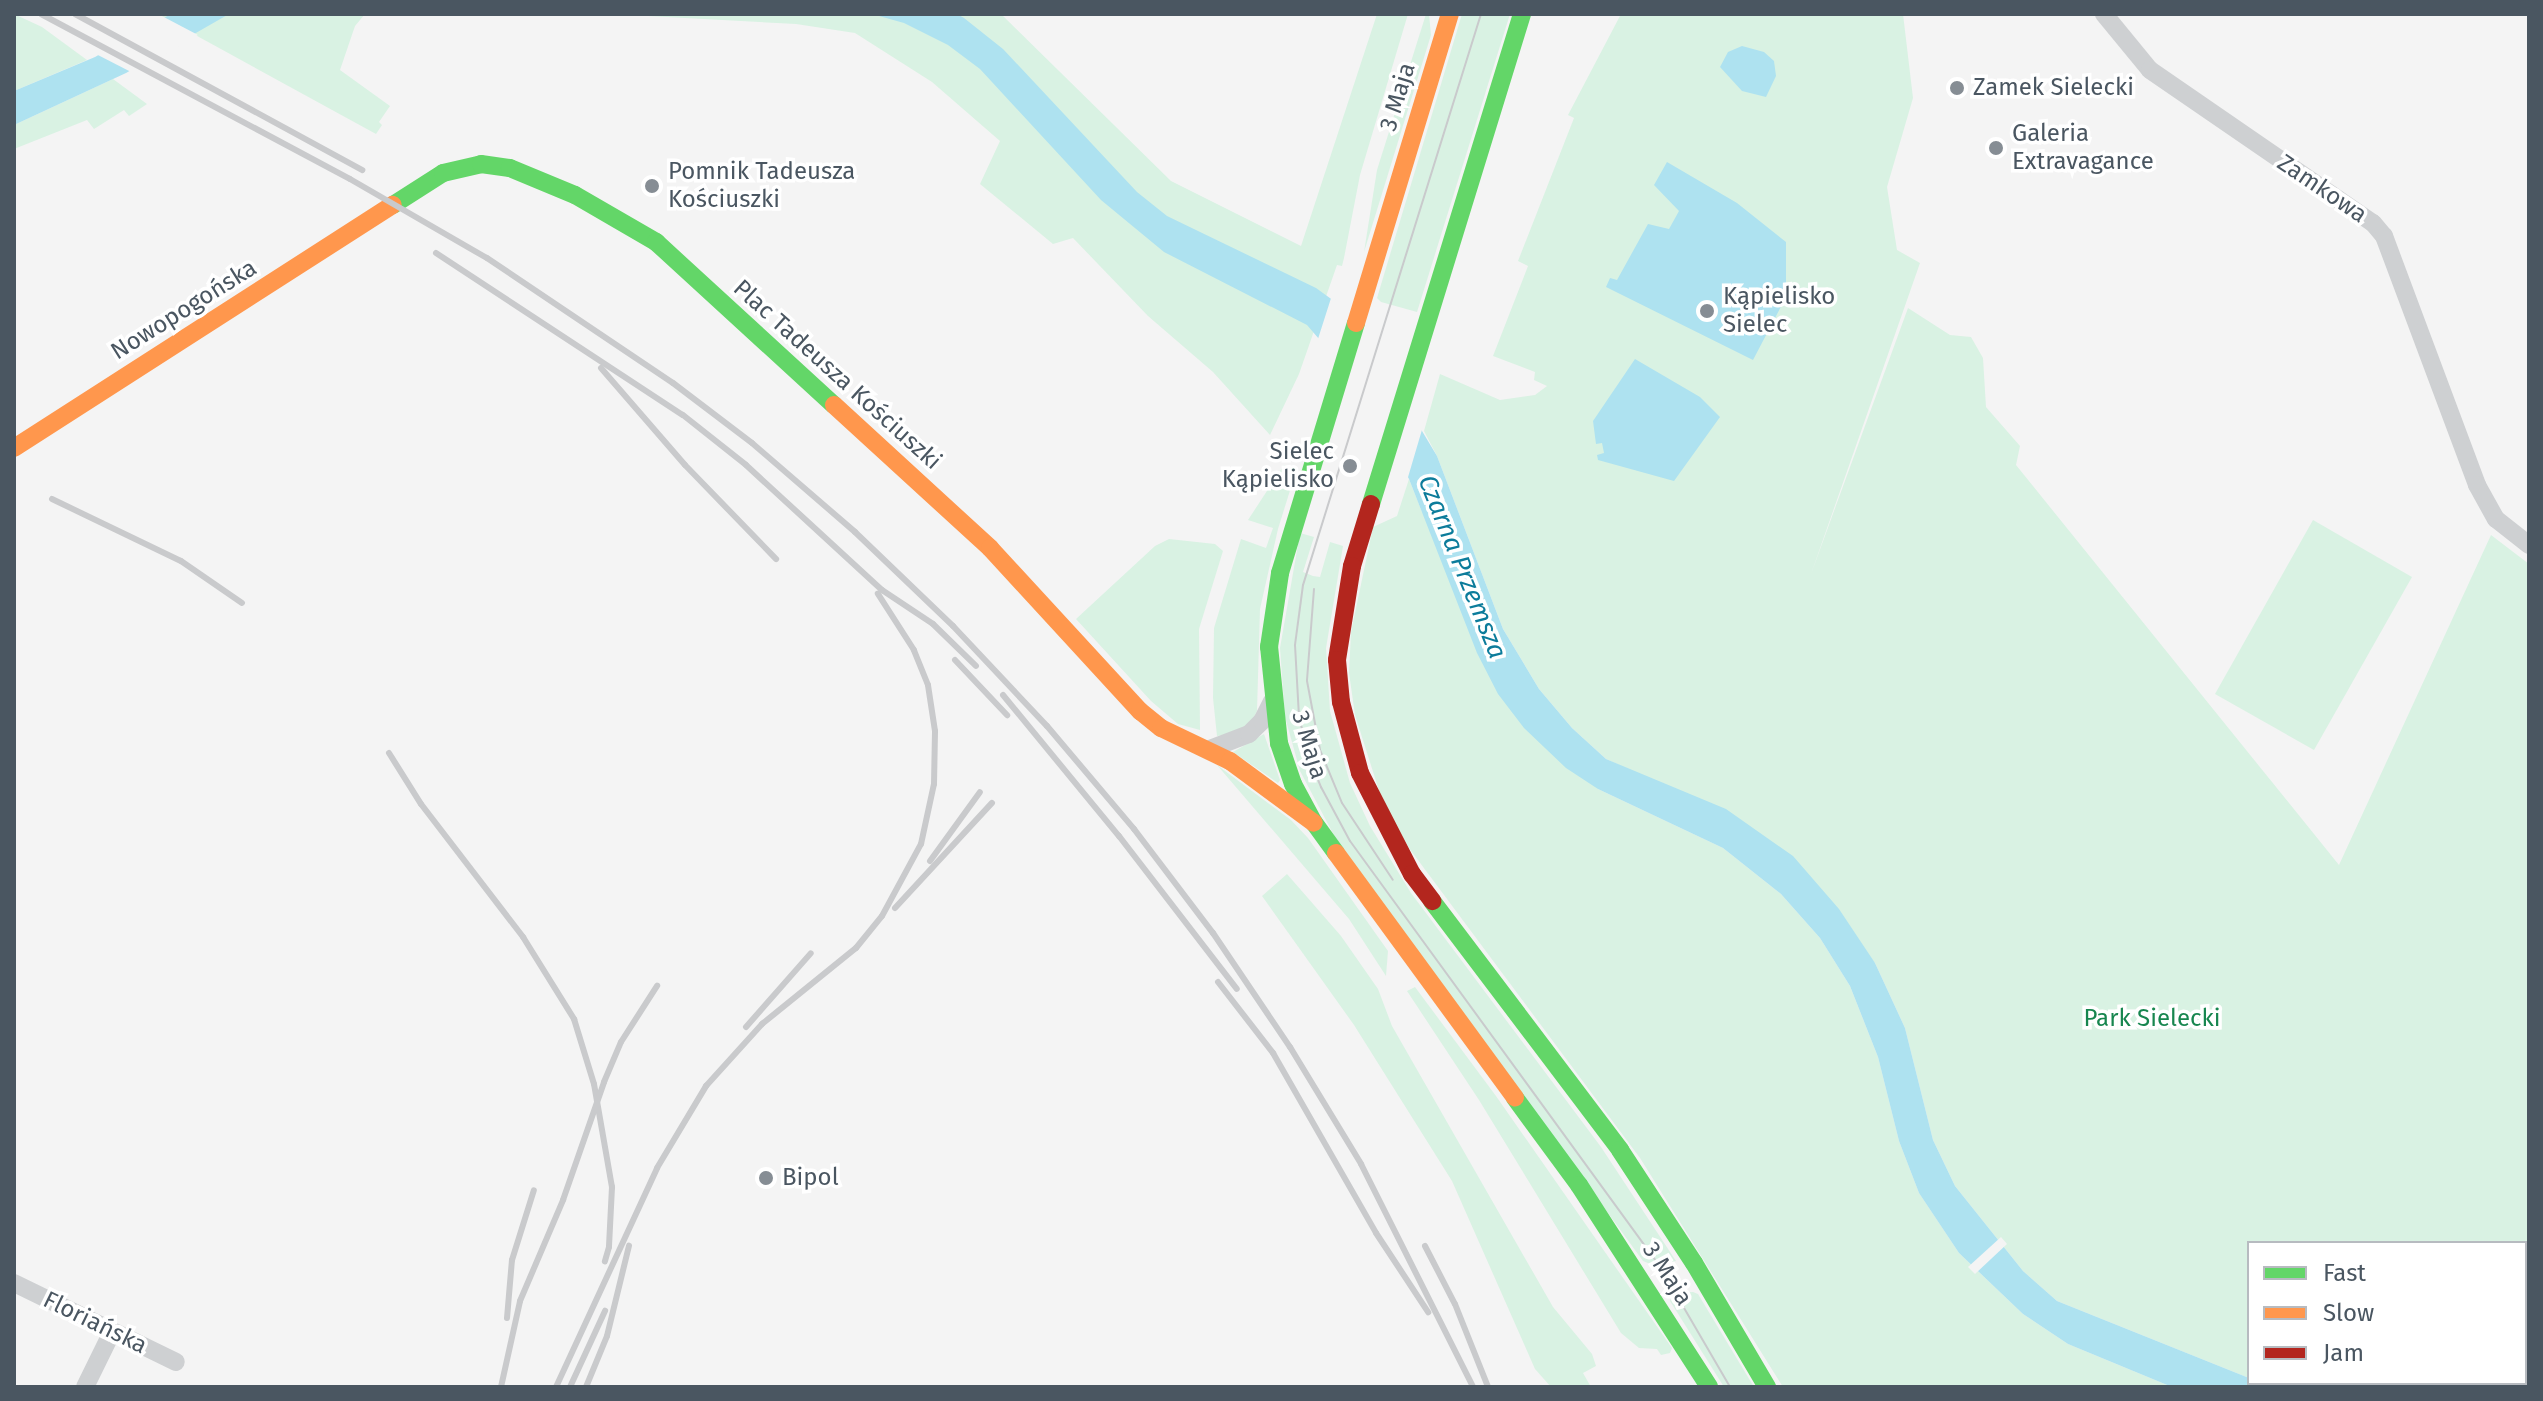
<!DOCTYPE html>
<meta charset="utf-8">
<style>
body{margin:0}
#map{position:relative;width:2543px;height:1401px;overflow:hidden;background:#f4f4f4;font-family:"Fira Sans",sans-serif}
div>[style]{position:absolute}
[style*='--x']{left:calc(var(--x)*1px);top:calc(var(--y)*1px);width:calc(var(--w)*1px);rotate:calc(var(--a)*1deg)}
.green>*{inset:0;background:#d9f2e3}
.water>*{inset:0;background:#aee2f0}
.pier>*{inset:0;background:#f4f4f4}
.street>*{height:18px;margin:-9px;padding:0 9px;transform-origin:9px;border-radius:9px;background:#ced0d2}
.fast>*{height:18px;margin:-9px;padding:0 9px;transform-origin:9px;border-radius:9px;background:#63d668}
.slow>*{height:18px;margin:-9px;padding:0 9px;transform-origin:9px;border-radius:9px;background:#ff974d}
.jam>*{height:18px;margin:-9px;padding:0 9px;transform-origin:9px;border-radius:9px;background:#b3261e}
.tram>*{height:2px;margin:-1px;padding:0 1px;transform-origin:1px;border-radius:1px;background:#c9cacc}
.rail>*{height:6px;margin:-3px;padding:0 3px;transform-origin:3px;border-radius:3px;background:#c9cacc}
.dots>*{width:22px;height:22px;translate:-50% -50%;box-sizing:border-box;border:4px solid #fff;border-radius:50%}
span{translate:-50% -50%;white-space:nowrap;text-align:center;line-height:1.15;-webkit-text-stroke:7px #fff;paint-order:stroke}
.poi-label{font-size:24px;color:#4a5661}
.left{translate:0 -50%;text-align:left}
.right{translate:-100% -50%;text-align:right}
.street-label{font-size:24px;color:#4a5661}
.park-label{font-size:24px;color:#17864f}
.water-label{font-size:26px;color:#0c7c9b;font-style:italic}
.frame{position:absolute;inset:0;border:16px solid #4a5661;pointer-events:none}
.legend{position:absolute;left:2247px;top:1241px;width:280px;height:144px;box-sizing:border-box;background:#fff;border:2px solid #b7bbc0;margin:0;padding:10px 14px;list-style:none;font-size:24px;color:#4a5661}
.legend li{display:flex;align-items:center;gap:16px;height:40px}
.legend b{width:40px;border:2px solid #b7bbc0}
</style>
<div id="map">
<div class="green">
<div style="clip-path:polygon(14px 14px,42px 27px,87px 60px,14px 91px)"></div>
<div style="clip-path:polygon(157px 14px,365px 14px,355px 26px,340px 70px,390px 106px,379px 122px,382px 125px,376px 134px)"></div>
<div style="clip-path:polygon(611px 14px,1001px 14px,1171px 181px,1301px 246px,1377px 14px,1408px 14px,1360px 175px,1344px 258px,1342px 266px,1337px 265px,1299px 374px,1270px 435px,1213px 372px,1148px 316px,1073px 238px,1053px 244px,980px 184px,1000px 141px,932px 82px,855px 33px,796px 24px)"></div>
<div style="clip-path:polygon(1426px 14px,1429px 14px,1431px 35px,1364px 252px,1377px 170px)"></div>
<div style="clip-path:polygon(1462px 14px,1510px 14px,1417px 312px,1381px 302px,1377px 298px)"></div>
<div style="clip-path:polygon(1621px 14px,1903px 14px,1913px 98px,1887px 187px,1897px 250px,1920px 263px,1811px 574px,1908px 308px,1950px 335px,1971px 337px,1983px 358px,1986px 407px,2020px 446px,2016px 465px,2339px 865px,2491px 535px,2529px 564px,2529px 1387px,2269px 1387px,2262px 1383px,2525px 1383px,2525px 1243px,2249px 1243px,2249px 1378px,2057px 1301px,2023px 1271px,1955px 1186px,1933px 1140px,1905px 1028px,1875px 963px,1641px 775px,1606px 759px,1572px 728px,1539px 689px,1503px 629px,1437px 456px,1424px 431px,1440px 374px,1500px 400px,1535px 395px,1547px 386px,1534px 380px,1535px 372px,1493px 356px,1528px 266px,1518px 261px,1574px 118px,1568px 115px)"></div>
<div style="clip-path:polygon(113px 79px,147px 104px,129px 116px,124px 110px,94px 129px,87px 120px,14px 149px,14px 125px)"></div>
<div style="clip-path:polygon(1284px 465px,1297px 468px,1278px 529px,1260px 609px,1257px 711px,1252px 721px,1233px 734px,1217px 736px,1213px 698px,1214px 628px,1241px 539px,1266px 548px,1273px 528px,1248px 520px)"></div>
<div style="clip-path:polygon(1409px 479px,1422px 512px,1598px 789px,1723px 848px,1781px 894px,1820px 938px,1850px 986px,1878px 1057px,1899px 1141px,1919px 1193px,1959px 1253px,2023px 1314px,2068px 1344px,2172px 1387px,1783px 1387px,1640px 1158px,1409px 848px,1382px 800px,1355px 715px,1349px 673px,1351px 632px,1373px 527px,1397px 516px)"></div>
<div style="clip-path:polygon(2313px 520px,2412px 577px,2314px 750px,2215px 694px)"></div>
<div style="clip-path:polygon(1300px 533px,1314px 537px,1303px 572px,1313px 576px,1320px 577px,1330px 542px,1343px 546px,1326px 648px,1330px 711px,1350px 783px,1370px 826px,1411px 893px,1601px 1147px,1676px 1261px,1655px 1266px,1643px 1261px,1337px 841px,1300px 771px,1285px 717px,1280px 648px)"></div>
<div style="clip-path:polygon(1169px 539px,1215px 544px,1223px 551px,1199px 629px,1200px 730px,1178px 724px,1151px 701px,1076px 619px,1155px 546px)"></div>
<div style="clip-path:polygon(1264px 734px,1280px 780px,1278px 783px,1233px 752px)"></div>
<div style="clip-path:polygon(1217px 765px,1291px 820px,1308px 838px,1388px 951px,1386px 976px,1349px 919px)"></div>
<div style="clip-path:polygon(1287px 874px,1341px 936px,1378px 989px,1392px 1026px,1553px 1307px,1592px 1354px,1596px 1366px,1583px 1373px,1591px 1387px,1551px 1387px,1535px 1369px,1452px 1181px,1354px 1025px,1262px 896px)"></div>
<div style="clip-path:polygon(1415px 987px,1496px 1096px,1672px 1348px,1670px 1353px,1661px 1355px,1657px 1349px,1639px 1348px,1621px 1333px,1479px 1100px,1407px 991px)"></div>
<div style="clip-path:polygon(1693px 1292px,1698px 1294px,1754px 1387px,1724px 1387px,1670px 1301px,1673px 1293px)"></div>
</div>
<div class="water">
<div style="clip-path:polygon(171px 14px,229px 14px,126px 73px,14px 125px,14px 91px,95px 57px)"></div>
<div style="clip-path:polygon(872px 14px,957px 14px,964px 18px,1003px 49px,1137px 192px,1167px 216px,1316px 288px,1334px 301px,1380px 361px,1437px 456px,1503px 629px,1539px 689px,1572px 728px,1606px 759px,1726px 809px,1793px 856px,1839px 909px,1875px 963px,1905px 1028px,1933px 1140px,1955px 1186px,2023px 1271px,2057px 1301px,2249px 1378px,2249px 1383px,2269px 1387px,2172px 1387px,2068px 1344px,2023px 1314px,1959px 1253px,1919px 1193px,1899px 1141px,1878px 1057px,1850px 986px,1820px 938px,1781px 894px,1723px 848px,1598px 789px,1566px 768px,1524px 728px,1498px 694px,1477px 653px,1409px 479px,1365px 399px,1319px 339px,1307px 325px,1164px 252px,1101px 200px,980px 69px,948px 45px,904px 23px)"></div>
<div style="clip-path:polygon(1742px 46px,1764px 52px,1774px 61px,1776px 76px,1766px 97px,1742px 91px,1720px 67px,1728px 52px)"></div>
<div style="clip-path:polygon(1667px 162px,1737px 203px,1786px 242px,1786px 297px,1753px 360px,1606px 287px,1610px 278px,1617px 280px,1648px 224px,1669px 229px,1679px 211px,1654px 185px)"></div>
<div style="clip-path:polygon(1635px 359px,1700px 397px,1720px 417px,1674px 481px,1598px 460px,1597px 455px,1604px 453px,1602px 443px,1596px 444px,1593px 421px)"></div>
</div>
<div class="pier">
<div style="clip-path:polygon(160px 15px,198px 35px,133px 73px,94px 53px)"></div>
<div style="clip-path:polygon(1332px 295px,1383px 359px,1424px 423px,1406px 484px,1362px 401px,1317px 342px)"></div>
<div style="clip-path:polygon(2001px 1237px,2007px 1244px,1975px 1274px,1968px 1267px)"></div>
</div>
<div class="street">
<div style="--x:2104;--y:14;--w:72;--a:50.6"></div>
<div style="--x:2150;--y:70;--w:270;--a:34.5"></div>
<div style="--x:2373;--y:223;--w:17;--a:50"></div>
<div style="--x:2384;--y:236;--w:266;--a:69.5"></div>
<div style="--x:2477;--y:485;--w:39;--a:61"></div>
<div style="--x:2496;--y:519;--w:42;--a:38.2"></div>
<div style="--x:1210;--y:749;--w:42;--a:-21"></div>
<div style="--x:1249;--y:734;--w:18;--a:-45"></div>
<div style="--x:1262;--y:721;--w:22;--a:-63"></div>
<div style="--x:14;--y:1283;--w:180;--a:26"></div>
<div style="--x:85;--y:1387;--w:61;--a:-63.9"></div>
</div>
<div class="fast">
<div style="--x:393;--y:205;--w:59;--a:-32.6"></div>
<div style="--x:443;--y:173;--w:39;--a:-13"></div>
<div style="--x:481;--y:164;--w:29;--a:8"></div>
<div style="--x:510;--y:168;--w:70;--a:22.6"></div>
<div style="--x:575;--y:195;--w:94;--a:30.1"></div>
<div style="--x:656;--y:242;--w:241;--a:42.5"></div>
<div style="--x:1371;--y:504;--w:513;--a:-72.87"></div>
<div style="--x:1336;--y:853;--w:37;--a:-126"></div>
<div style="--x:1314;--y:823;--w:44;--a:-118.3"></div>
<div style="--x:1293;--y:784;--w:43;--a:-108.9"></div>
<div style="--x:1279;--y:743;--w:97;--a:-95.9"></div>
<div style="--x:1269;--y:647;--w:75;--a:-81.5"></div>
<div style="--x:1280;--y:573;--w:261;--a:-73.1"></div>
<div style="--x:1432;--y:901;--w:312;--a:52.9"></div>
<div style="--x:1620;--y:1150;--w:135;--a:56.8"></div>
<div style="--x:1694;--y:1263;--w:144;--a:59.5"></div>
<div style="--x:1515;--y:1098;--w:108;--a:53.7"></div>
<div style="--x:1579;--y:1185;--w:240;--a:57.2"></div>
</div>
<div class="slow">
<div style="--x:1356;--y:323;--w:323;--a:-73.1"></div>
<div style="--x:834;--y:405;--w:212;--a:42.5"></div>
<div style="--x:990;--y:548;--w:222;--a:47.4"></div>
<div style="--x:1140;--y:711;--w:27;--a:39"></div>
<div style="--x:1161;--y:728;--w:76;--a:25.6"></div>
<div style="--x:1230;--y:761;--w:104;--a:36.4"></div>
<div style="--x:14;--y:448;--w:450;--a:-32.7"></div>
<div style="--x:1336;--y:853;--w:303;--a:53.8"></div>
</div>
<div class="jam">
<div style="--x:1371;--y:504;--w:65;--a:107"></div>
<div style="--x:1352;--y:566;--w:95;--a:99.1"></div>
<div style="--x:1337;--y:660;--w:42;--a:84.6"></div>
<div style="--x:1341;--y:702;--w:73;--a:75"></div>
<div style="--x:1360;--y:773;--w:114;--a:62.8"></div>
<div style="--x:1412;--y:874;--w:34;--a:53"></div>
</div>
<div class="tram">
<div style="--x:1481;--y:14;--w:598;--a:107.31"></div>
<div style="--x:1303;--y:585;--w:61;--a:97.6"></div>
<div style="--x:1295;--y:645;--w:71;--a:86.8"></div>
<div style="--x:1299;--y:716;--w:40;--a:77"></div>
<div style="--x:1308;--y:755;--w:35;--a:68"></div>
<div style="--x:1321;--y:787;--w:61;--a:61.8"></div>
<div style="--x:1350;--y:841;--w:525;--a:53.92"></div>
<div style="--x:1659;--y:1265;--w:141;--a:59.8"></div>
<div style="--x:1314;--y:589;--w:92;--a:94.4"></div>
<div style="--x:1307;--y:681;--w:70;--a:79.3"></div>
<div style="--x:1320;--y:750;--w:57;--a:67.5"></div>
<div style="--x:1342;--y:803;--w:92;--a:56.5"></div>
</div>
<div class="rail">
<div style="--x:41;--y:14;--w:350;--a:28.1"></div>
<div style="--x:350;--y:179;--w:158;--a:30"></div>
<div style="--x:487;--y:258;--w:224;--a:33.9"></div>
<div style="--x:673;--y:383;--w:99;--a:37.2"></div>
<div style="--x:752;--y:443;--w:136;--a:40.8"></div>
<div style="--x:855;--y:532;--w:136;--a:43.8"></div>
<div style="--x:953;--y:626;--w:137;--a:46.8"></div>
<div style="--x:1047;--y:726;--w:135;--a:49.8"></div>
<div style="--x:1134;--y:829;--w:131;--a:52.8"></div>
<div style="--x:1213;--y:933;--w:138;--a:56"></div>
<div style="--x:1290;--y:1047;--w:137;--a:58.7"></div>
<div style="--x:1361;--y:1164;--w:250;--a:63.3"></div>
<div style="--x:75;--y:14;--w:327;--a:28.5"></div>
<div style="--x:436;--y:253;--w:295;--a:33.3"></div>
<div style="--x:683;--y:415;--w:80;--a:38.4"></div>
<div style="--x:746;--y:465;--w:185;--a:42.6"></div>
<div style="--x:882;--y:590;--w:61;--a:33.7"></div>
<div style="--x:933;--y:624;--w:60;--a:44.3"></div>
<div style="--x:601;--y:368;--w:128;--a:49.1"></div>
<div style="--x:685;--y:465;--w:131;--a:45.9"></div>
<div style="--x:52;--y:499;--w:143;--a:25.7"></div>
<div style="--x:181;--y:561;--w:74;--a:34.5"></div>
<div style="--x:955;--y:660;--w:76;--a:46.6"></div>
<div style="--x:1003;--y:695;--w:183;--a:50.6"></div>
<div style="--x:1119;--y:836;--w:193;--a:52.4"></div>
<div style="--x:389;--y:753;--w:60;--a:57.9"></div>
<div style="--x:421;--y:804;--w:168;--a:52.5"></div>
<div style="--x:523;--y:937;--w:97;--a:58.1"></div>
<div style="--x:574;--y:1019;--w:68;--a:72.9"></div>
<div style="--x:594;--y:1084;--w:105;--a:80.1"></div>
<div style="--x:612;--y:1187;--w:60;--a:92.9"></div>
<div style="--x:609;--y:1247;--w:15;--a:106"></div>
<div style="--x:930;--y:861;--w:85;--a:-54.1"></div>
<div style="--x:895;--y:908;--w:143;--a:-47.3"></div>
<div style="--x:1218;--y:982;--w:90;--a:52.2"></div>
<div style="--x:1273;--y:1053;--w:207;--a:60.2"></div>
<div style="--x:1376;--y:1233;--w:95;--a:56.6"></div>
<div style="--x:746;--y:1027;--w:98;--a:-48.7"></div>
<div style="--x:1425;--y:1246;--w:65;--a:62.7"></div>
<div style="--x:1455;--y:1304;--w:89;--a:68.3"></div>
<div style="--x:507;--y:1318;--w:58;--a:-85.1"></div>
<div style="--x:512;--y:1260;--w:73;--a:-72.6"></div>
<div style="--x:501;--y:1387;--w:88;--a:-77.5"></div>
<div style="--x:520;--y:1301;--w:110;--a:-66.9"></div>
<div style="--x:563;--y:1200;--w:125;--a:-70.8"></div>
<div style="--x:604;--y:1082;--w:43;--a:-67"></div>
<div style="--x:621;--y:1042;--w:67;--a:-57.3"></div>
<div style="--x:556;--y:1387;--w:241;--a:-65.2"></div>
<div style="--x:657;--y:1168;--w:96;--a:-59.1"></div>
<div style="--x:706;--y:1086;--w:84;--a:-47.9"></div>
<div style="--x:762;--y:1024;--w:121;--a:-39"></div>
<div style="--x:856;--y:948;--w:41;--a:-50.9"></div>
<div style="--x:882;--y:916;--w:82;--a:-61.6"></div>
<div style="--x:921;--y:844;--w:61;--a:-77.8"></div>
<div style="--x:934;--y:784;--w:53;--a:-88.9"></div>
<div style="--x:935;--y:731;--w:47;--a:-98.7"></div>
<div style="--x:928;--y:685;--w:38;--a:-112"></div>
<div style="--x:914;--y:650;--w:67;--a:-122.7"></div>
<div style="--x:570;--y:1387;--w:84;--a:-65.3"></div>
<div style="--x:586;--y:1387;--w:55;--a:-67.6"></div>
<div style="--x:607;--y:1336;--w:93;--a:-76.3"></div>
</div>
<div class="dots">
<div style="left:1957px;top:88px;background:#868d94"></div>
<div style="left:1996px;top:148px;background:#868d94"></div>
<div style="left:652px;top:186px;background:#868d94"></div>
<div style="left:1707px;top:311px;background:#868d94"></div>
<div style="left:1350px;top:466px;background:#868d94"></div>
<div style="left:766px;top:1178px;background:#868d94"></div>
</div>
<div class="poi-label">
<span class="left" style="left:1973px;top:88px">Zamek Sielecki</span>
<span class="left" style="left:2012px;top:148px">Galeria<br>Extravagance</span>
<span class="left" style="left:668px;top:186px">Pomnik Tadeusza<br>Kościuszki</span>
<span class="left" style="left:1723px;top:311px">Kąpielisko<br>Sielec</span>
<span class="right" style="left:1334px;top:466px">Sielec<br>Kąpielisko</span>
<span class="left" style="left:782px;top:1178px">Bipol</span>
</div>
<div class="street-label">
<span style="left:1398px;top:97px;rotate:-73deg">3 Maja</span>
<span style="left:2322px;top:189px;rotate:34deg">Zamkowa</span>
<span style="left:184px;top:310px;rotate:-32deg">Nowopogońska</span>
<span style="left:837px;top:375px;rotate:42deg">Plac Tadeusza Kościuszki</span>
<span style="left:1309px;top:745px;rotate:73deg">3 Maja</span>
<span style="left:1667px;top:1274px;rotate:57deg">3 Maja</span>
<span style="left:95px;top:1323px;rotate:26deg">Floriańska</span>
</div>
<div class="park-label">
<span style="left:2152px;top:1019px">Park Sielecki</span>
</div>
<div class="water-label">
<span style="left:1462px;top:567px;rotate:68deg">Czarna Przemsza</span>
</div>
<div class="frame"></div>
<ul class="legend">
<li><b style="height:10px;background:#63d668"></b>Fast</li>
<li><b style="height:10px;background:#ff974d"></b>Slow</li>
<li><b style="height:10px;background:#b3261e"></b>Jam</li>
</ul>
</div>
